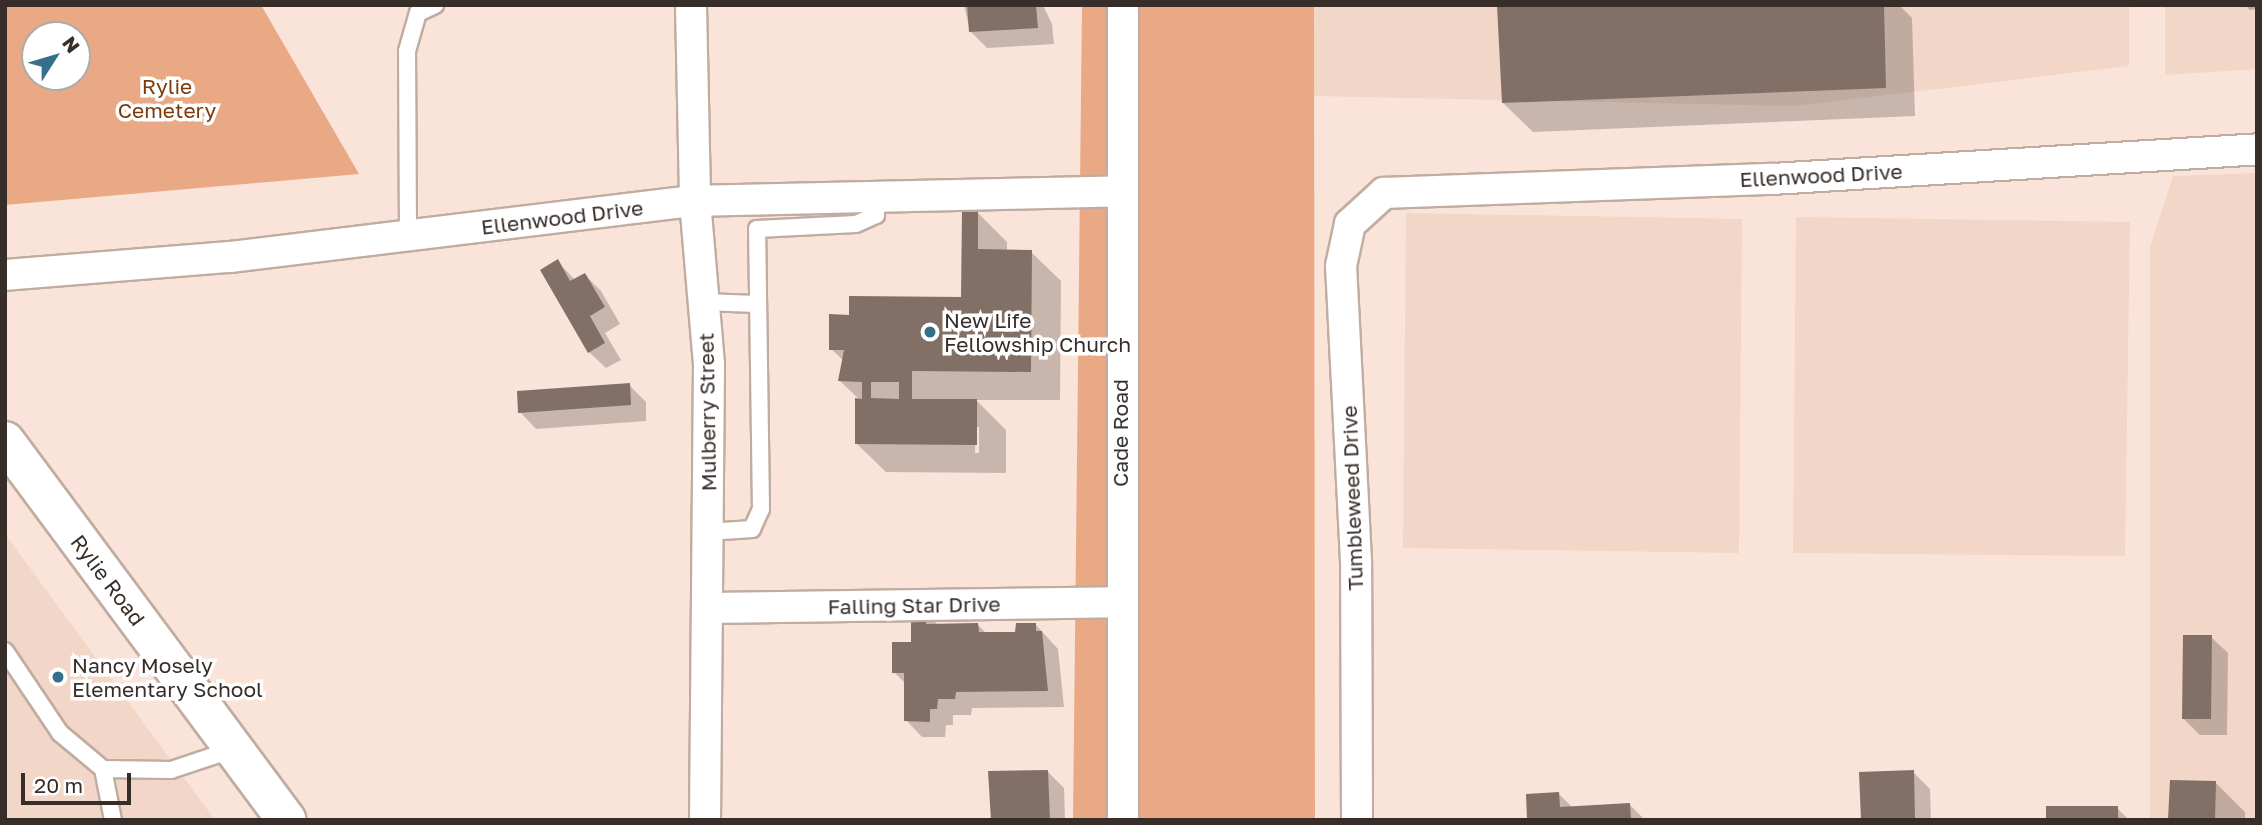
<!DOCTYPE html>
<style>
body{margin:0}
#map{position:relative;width:2262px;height:825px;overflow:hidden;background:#fae4d9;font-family:"Golos Text",sans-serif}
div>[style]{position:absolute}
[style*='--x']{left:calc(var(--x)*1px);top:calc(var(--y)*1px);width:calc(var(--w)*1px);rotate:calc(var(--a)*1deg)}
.built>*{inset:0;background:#f2d6c7}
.green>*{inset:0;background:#e9a985}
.shadow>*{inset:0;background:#0003}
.building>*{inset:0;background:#826f65}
.roads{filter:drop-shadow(2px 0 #c1aca1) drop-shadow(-2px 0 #c1aca1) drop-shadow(0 2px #c1aca1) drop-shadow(0 -2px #c1aca1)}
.service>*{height:16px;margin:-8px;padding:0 8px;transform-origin:8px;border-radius:8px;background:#fff}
.minor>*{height:30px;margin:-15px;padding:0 15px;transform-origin:15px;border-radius:15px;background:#fff}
.tertiary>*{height:38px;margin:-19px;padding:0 19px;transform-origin:19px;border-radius:19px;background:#fff}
.dots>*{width:19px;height:19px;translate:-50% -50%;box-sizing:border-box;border:4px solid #fff;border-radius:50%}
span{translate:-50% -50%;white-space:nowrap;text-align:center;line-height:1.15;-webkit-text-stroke:7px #fff;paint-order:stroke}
.park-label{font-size:21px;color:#7d3b0c}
.street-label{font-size:21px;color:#372e2a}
.poi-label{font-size:21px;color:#372e2a}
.left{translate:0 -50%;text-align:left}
.frame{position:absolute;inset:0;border:7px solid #372e2a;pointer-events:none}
.north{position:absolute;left:21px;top:21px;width:70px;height:70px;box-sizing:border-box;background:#fff;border:2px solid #afabaa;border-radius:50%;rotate:53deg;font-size:19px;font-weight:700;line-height:28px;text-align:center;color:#372e2a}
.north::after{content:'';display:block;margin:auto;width:24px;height:32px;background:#366f89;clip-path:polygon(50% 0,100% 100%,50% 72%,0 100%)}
.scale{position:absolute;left:21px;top:773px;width:110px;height:32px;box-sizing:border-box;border:4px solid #372e2a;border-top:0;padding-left:9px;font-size:21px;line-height:24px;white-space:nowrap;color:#372e2a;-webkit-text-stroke:5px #fff;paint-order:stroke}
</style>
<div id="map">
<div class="built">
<div style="clip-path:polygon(1314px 5px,2129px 5px,2129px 66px,1795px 106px,1312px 96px)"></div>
<div style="clip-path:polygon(2165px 5px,2257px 5px,2257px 69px,2165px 75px)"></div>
<div style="clip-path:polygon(2257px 173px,2257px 820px,2150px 820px,2150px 247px,2173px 176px)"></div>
<div style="clip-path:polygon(1406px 213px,1742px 219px,1739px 553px,1403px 548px)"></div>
<div style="clip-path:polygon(1796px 217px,2130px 222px,2125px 556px,1793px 553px)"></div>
<div style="clip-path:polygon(5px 534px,215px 820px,5px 820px)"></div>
</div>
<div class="green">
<div style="clip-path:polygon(evenodd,5px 5px,261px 5px,359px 174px,5px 205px,5px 5px,35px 35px,77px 35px,77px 77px,35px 77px,35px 35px)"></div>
<div style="clip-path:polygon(1082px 5px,1314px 5px,1315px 820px,1073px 820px)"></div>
</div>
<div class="shadow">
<div style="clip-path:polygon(964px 5px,1043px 5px,1052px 24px,1054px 44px,987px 48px,970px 31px)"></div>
<div style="clip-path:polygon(1498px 5px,1899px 5px,1912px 18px,1915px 116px,1533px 132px,1503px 103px)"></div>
<div style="clip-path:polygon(2245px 5px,2257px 5px,2257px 9px,2250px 10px)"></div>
<div style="clip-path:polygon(evenodd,978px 213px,1007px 242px,1007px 252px,1031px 252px,1061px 281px,1060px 400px,976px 400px,1006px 430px,1006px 473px,886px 472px,856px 443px,860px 400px,840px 381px,844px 361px,831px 349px,851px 316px,963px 299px,978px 213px,976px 427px,979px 427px,979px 453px,975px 453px,976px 427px)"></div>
<div style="clip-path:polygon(557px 261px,575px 280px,585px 275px,601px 291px,620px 324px,605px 333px,621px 360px,606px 368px,589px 352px)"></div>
<div style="clip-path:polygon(629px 385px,646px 402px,646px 421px,536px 429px,520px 412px)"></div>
<div style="clip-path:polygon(925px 613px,938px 625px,978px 625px,986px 633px,1017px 634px,1035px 624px,1058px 649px,1064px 707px,972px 708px,971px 715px,953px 715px,953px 725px,946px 725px,945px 737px,922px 737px,906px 720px,906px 684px,894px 672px,913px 644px)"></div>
<div style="clip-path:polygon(2211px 637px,2228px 653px,2227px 735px,2200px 735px,2183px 718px)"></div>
<div style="clip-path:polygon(1047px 771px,1064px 788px,1065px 820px,993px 820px)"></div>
<div style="clip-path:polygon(1913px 772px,1930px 789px,1931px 820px,1863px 820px)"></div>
<div style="clip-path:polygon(2216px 783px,2245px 812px,2245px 820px,2170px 820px)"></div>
<div style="clip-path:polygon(1558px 793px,1573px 808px,1629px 804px,1645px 820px,1529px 820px)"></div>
<div style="clip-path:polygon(2117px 808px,2129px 820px,2047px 820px)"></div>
</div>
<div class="building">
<div style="clip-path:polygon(967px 5px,1036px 6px,1038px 28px,969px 32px)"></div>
<div style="clip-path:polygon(1497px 5px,1884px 5px,1886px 88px,1502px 103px)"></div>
<div style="clip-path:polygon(evenodd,962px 211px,978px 211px,978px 249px,1032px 250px,1031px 372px,912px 371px,912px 399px,977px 399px,977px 445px,855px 444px,855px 398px,862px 399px,862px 382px,838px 381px,844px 350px,829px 350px,829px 314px,849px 315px,849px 296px,961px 297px,962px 211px,871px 382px,899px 382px,899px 399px,871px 398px,871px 382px)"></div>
<div style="clip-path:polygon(558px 259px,570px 281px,585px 273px,605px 307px,590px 316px,605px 343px,588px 353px,540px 270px)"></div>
<div style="clip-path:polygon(630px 383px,631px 405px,518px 413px,517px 391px)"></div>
<div style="clip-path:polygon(911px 611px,926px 611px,926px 624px,978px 623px,979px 632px,1015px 632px,1016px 623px,1036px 623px,1036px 631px,1042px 631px,1048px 691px,956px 692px,955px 699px,938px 699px,937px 709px,930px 709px,930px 722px,904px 721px,904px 673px,892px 673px,892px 642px,911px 642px)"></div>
<div style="clip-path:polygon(2183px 635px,2212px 635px,2211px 719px,2182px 719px)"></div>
<div style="clip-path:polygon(1048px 770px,1050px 820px,991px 820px,988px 771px)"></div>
<div style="clip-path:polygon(1914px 770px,1915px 820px,1861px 820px,1859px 772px)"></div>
<div style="clip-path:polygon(2170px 780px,2216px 781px,2215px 820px,2168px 820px)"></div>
<div style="clip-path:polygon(1559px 792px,1560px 807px,1630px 803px,1631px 820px,1527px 820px,1526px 794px)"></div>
<div style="clip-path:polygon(2046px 806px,2118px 806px,2118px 820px,2046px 820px)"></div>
</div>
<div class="roads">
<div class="service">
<div style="--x:408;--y:236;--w:185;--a:-90.3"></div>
<div style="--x:407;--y:51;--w:40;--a:-74"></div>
<div style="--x:418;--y:13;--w:19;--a:-25"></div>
<div style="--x:704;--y:302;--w:51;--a:2.2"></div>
<div style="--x:708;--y:532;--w:44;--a:-3.9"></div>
<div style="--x:752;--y:529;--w:22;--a:-66"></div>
<div style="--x:761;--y:509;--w:280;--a:-90.8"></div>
<div style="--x:757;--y:229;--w:99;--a:-2.9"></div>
<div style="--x:856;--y:224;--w:22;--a:-24"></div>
<div style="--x:876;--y:215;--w:18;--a:-90"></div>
<div style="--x:5;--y:651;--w:99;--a:56.1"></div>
<div style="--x:60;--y:733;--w:56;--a:39.9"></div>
<div style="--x:103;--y:769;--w:68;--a:0.8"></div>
<div style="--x:171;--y:770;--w:66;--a:-18.4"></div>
<div style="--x:103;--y:769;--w:52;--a:78.9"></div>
</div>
<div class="minor">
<div style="--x:691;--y:5;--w:196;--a:88.8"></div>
<div style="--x:695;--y:201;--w:164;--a:85.1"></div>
<div style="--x:709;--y:364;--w:456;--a:90.5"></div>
<div style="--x:1123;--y:5;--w:815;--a:90"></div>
<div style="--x:5;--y:275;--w:226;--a:-4.6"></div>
<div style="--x:230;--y:257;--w:468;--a:-6.9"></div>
<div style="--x:695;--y:201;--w:425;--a:-1.3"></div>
<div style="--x:707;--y:608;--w:413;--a:-0.8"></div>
<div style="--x:1357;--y:820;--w:259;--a:-90.2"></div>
<div style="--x:1356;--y:561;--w:295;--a:-92.9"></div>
<div style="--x:1341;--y:266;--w:43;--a:-77.9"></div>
<div style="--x:1350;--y:224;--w:46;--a:-42.4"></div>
<div style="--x:1384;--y:193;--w:388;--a:-2.1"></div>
<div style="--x:1772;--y:179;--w:486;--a:-3.5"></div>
</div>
<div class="tertiary">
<div style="--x:5;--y:441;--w:472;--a:53.4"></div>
</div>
</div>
<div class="dots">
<div style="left:930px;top:332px;background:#366f89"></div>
<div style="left:58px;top:677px;background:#366f89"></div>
</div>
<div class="park-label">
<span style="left:167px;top:98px">Rylie<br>Cemetery</span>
</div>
<div class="street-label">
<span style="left:1821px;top:175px;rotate:-3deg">Ellenwood Drive</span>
<span style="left:562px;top:217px;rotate:-7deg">Ellenwood Drive</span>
<span style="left:707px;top:412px;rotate:-91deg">Mulberry Street</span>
<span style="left:1120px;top:433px;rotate:-90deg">Cade Road</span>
<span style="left:1352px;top:498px;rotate:-92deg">Tumbleweed Drive</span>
<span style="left:108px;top:580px;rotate:53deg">Rylie Road</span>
<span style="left:914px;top:605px;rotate:-1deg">Falling Star Drive</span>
</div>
<div class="poi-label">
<span class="left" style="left:944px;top:332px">New Life<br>Fellowship Church</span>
<span class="left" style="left:72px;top:677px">Nancy Mosely<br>Elementary School</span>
</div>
<div class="frame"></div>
<div class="north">N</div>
<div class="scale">20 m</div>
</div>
